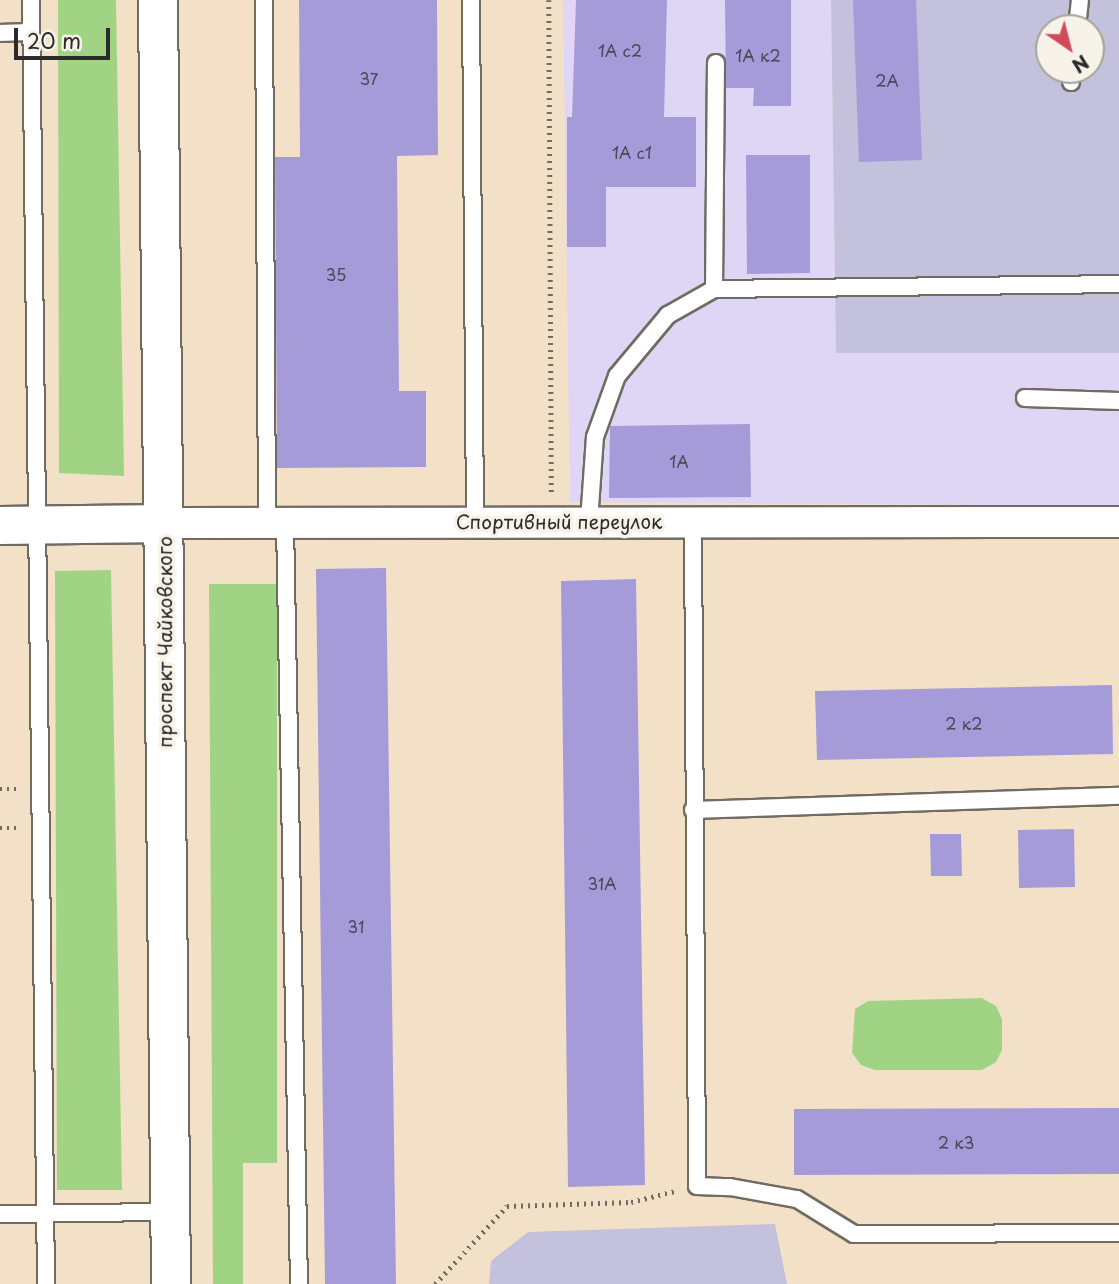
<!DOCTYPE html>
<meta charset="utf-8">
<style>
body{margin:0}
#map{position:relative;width:1119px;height:1284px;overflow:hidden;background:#f3e1c7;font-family:"Playpen Sans",sans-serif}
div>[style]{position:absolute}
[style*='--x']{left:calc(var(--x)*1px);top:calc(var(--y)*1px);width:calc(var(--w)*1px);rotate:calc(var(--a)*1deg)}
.built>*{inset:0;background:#dfd5f5}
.industrial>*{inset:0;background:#c3c1db}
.green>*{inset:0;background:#a0d484}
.building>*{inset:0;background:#a69bd9}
.path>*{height:4.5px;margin-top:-2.25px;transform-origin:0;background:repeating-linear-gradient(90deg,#716b62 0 2px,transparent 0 7px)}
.roads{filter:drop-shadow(2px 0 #716b62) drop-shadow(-2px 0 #716b62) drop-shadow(0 2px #716b62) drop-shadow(0 -2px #716b62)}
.service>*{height:16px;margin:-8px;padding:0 8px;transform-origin:8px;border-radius:8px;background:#fff}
.minor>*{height:30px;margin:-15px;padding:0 15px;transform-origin:15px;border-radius:15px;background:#fff}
.tertiary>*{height:37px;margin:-18.5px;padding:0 18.5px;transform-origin:18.5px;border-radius:18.5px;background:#fff}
.primary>*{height:38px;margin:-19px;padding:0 19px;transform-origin:19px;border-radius:19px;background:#fff}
span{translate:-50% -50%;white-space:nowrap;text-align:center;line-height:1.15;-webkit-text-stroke:7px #f7f3e8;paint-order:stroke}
.number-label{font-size:16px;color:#4a4756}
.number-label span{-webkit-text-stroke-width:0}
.street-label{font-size:19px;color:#2b2b2b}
.north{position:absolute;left:1035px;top:14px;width:70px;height:70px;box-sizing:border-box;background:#f7f3e8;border:2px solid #a5a39c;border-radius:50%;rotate:145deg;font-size:19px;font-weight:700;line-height:28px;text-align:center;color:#2b2b2b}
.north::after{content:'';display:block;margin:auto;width:24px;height:32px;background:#d1495b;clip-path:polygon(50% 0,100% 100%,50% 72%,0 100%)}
.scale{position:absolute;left:14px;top:28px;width:96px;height:32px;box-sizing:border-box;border:4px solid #2b2b2b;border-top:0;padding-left:9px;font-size:21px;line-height:24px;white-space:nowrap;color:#2b2b2b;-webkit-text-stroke:5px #f7f3e8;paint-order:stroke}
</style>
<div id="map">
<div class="built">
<div style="clip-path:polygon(563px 0,831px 0,836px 353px,1119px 353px,1119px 506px,570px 502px)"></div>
</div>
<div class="industrial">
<div style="clip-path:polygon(evenodd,831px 0,1119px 0,1119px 353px,836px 353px,831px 0,1049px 28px,1091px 28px,1091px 70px,1049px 70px,1049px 28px)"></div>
<div style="clip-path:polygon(775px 1224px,787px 1284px,489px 1284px,491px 1261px,528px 1232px)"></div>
</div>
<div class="green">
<div style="clip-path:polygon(58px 0,116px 0,124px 476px,59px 473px)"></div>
<div style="clip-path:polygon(111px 570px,122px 1190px,57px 1190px,55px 571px)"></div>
<div style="clip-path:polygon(209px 584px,277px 584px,277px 1163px,243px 1163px,243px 1284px,213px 1284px)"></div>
<div style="clip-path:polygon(982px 998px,996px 1006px,1002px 1019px,1002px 1050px,996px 1062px,982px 1070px,875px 1070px,861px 1065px,852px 1053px,855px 1009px,868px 1001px)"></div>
</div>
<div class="building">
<div style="clip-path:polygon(299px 0,437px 0,438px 155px,397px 156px,399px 391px,426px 391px,426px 467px,277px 468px,275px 157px,300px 157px)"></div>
<div style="clip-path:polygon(576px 0,667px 0,664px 117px,696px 117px,696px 187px,606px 187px,606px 247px,567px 247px,567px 117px,572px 117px)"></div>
<div style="clip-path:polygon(725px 0,791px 0,791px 106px,753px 106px,754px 88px,726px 88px)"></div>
<div style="clip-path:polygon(853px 0,916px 0,922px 160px,859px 162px)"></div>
<div style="clip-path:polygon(746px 155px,810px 155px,810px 273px,747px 274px)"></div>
<div style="clip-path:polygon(750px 424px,751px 497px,609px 498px,610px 426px)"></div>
<div style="clip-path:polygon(386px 568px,396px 1284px,325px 1284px,316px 569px)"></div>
<div style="clip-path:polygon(636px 579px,645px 1185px,568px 1187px,561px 581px)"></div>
<div style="clip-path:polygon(1112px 685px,1113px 754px,817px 760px,815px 691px)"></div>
<div style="clip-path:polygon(1074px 829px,1075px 887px,1019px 888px,1018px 830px)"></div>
<div style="clip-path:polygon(930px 834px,961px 834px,962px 876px,931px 876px)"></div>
<div style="clip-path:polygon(1119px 1108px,1119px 1174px,794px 1175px,794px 1109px)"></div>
</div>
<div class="path">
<div style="--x:549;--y:0;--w:493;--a:89.7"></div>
<div style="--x:0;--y:789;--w:18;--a:0"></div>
<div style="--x:0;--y:828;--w:17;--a:0"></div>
<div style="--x:435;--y:1284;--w:106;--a:-47.3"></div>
<div style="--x:507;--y:1206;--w:124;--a:-1.8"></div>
<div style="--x:631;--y:1202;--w:45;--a:-14"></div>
</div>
<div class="roads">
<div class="service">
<div style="--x:31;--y:0;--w:1284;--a:89.33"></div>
<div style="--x:264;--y:0;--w:521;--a:89.67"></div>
<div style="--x:471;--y:0;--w:522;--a:89.56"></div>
<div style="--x:1077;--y:28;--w:28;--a:-84"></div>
<div style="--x:0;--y:33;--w:31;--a:-2"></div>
<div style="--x:1071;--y:82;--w:12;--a:-85"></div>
<div style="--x:714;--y:289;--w:226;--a:-89.5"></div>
<div style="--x:1025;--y:398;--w:94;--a:1.8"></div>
<div style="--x:285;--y:522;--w:762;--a:88.95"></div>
<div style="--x:589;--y:522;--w:85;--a:-86"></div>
<div style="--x:595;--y:437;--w:65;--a:-70.2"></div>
<div style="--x:617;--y:376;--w:80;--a:-50.1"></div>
<div style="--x:668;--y:315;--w:53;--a:-29.5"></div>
<div style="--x:714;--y:289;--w:405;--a:-0.7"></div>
<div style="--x:693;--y:522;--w:664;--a:89.65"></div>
<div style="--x:697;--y:1186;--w:33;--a:2"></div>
<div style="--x:730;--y:1187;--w:68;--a:10.2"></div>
<div style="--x:797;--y:1199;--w:67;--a:31.6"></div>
<div style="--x:854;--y:1234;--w:265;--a:-0.2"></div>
<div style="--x:693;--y:810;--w:426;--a:-1.9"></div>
<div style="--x:0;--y:1214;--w:170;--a:-0.7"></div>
</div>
<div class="minor">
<div style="--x:164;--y:523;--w:955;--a:-0.06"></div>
</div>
<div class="tertiary">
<div style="--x:0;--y:525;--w:164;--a:-0.7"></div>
</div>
<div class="primary">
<div style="--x:158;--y:0;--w:1284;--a:89.42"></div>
</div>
</div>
<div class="number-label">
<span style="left:620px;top:50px">1А с2</span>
<span style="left:758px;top:55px">1А к2</span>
<span style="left:369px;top:78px">37</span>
<span style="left:887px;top:80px">2А</span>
<span style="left:632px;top:152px">1А с1</span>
<span style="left:336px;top:274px">35</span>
<span style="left:679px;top:461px">1А</span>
<span style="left:964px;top:723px">2 к2</span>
<span style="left:602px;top:883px">31А</span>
<span style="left:356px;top:926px">31</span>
<span style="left:956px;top:1142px">2 к3</span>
</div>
<div class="street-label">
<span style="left:559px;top:522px">Спортивный переулок</span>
<span style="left:165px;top:642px;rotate:-90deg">проспект Чайковского</span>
</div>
<div class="north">N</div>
<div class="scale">20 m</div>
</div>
